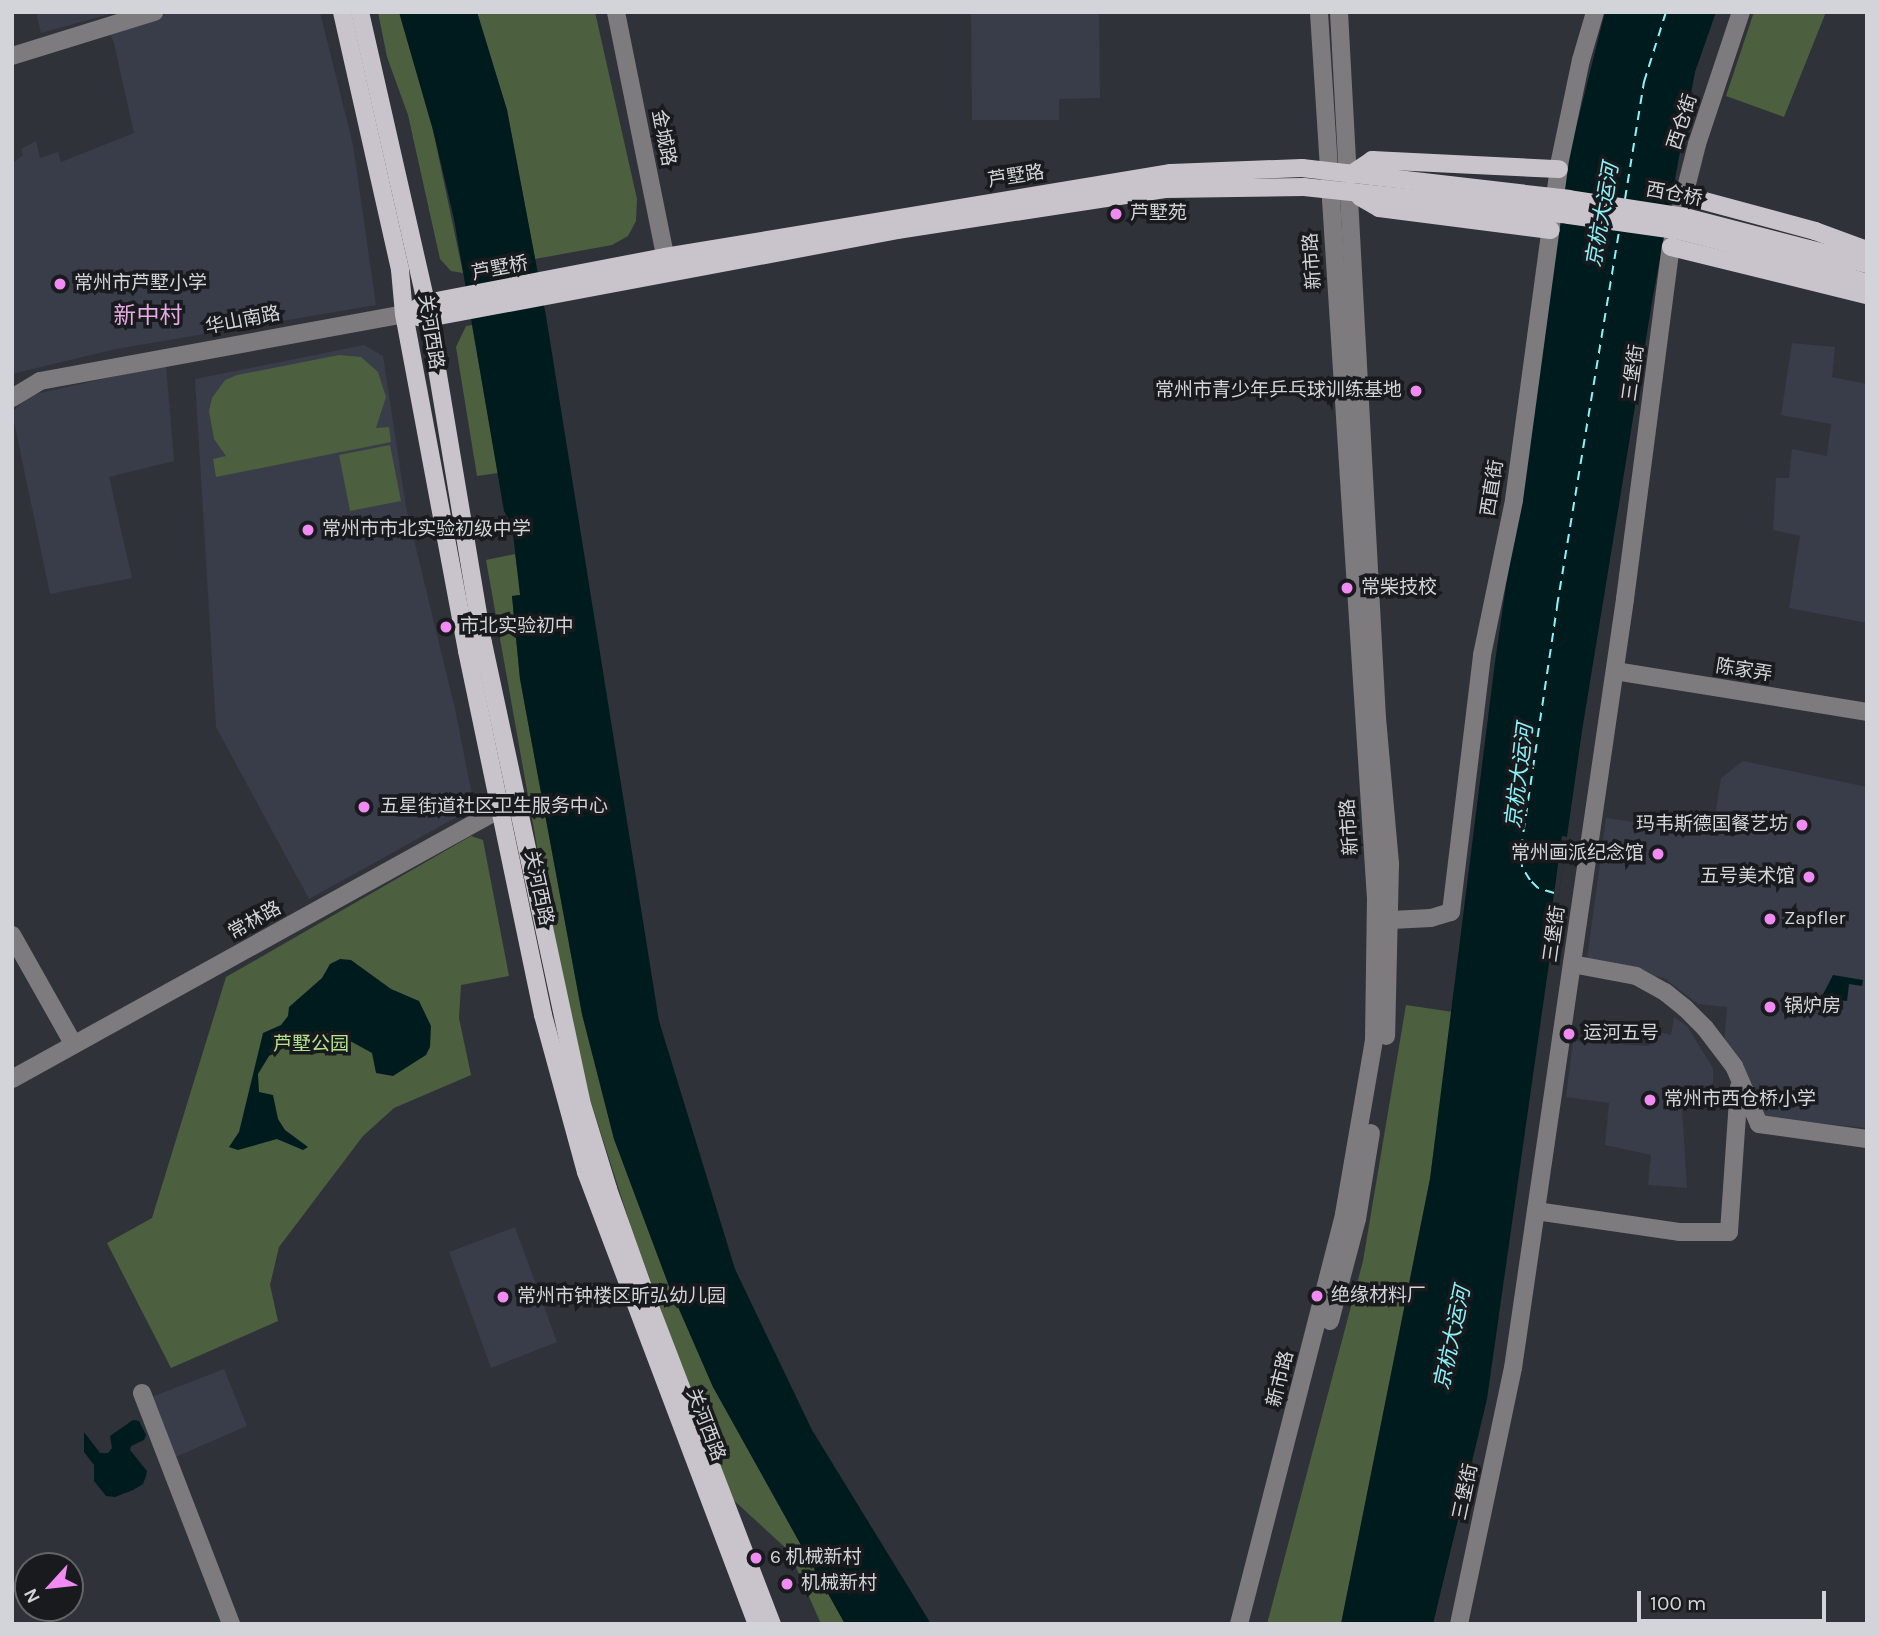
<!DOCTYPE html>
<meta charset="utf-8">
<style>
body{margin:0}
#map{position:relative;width:1879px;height:1636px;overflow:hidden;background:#303239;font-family:Karla,"Noto Sans SC",sans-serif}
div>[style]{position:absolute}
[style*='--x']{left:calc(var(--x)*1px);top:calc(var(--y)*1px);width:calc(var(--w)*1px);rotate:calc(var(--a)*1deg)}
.built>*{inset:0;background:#393c49}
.green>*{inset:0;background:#4c5f3e}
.water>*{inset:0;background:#001b1d}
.pier>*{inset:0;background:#303239}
.ferry>*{height:2px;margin-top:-1px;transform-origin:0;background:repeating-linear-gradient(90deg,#8af3fa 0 9px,transparent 0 16px)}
.minor>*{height:18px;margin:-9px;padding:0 9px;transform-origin:9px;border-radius:9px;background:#7e7b7f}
.major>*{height:18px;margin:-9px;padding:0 9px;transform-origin:9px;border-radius:9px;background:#c9c4cb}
.dots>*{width:19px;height:19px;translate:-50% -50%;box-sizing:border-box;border:4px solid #191a1d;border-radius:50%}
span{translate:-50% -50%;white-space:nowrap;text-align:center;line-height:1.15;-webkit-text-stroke:7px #191a1d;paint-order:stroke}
.street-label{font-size:19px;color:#d3d4d9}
.poi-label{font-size:19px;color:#d3d4d9}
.left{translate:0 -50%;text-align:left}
.right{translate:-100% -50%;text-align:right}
.park-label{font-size:19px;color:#b1e28d}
.water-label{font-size:21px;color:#8af3fa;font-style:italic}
.quarter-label{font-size:23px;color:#e5abe4}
.frame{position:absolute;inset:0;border:14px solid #d3d4d9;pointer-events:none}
.north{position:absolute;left:14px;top:1552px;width:70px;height:70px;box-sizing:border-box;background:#191a1d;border:2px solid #636468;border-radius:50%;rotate:243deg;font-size:19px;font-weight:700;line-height:28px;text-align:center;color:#d3d4d9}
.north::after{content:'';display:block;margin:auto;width:24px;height:32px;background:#f28af3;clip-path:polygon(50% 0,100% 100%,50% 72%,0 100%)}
.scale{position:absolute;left:1637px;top:1591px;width:189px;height:32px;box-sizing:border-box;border:4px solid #d3d4d9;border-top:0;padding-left:9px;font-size:21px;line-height:24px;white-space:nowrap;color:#d3d4d9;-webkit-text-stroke:5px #191a1d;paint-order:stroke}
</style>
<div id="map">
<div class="built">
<div style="clip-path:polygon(36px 12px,117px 12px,41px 33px)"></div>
<div style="clip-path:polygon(173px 12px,320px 12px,353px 145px,376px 305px,116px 349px,12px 374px,12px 164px,23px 155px,21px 149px,36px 141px,40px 158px,58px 152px,61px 162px,134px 133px,114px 43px,109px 31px)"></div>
<div style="clip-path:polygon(971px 12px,1099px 12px,1100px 98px,1059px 99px,1059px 120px,972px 120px)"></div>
<div style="clip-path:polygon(1792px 343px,1835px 347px,1832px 377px,1867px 384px,1867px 623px,1789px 608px,1800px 536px,1773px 530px,1776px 478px,1789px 478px,1792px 449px,1827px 456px,1831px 424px,1781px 415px)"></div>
<div style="clip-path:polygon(364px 345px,383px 356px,406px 507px,455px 709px,473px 800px,464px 813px,309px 899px,216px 727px,195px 379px)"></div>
<div style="clip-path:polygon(166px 365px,174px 461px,109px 477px,132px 578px,50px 594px,12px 412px,31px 395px)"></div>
<div style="clip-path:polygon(1743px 761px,1867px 787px,1867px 1128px,1761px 1117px,1724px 1044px,1727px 1007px,1698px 1004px,1664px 978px,1587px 960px,1606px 818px,1698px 831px,1700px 815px,1715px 817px,1721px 778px)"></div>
<div style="clip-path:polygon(1674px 1017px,1687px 1026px,1713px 1068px,1713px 1104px,1682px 1109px,1687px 1188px,1648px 1185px,1651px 1155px,1605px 1145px,1609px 1103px,1566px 1097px,1573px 1041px,1649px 1046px,1654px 1031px,1671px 1035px)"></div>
<div style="clip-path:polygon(515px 1227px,557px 1342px,491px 1368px,449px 1252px)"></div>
<div style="clip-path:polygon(224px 1369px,247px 1426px,173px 1458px,149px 1398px)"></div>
</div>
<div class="green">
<div style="clip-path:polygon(378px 12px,399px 12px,433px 130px,463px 273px,451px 271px,440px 259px,408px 115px,387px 57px)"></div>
<div style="clip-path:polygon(477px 12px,595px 12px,637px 199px,636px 221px,628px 236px,612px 245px,535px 259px,507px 110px)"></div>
<div style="clip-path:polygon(1754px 12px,1826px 12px,1784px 117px,1726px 96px)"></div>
<div style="clip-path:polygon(472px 325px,498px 473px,477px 476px,456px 347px,466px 326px)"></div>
<div style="clip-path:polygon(339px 355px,361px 357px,378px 372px,386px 397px,376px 428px,389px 427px,391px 442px,216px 477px,213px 459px,226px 456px,214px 439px,209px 411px,212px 398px,225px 380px,237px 375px)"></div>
<div style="clip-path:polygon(390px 445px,401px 501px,350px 511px,339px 455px)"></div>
<div style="clip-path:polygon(515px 554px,521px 595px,512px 596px,520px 679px,582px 1014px,614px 1139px,669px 1286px,713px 1387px,845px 1624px,821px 1624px,789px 1551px,728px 1495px,631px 1227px,588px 1093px,546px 897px,486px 560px)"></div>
<div style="clip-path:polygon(471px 836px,483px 840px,509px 976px,461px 985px,459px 1018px,471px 1075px,394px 1108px,363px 1136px,279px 1247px,270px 1285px,278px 1321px,171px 1368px,107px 1243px,152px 1218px,226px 977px)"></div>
<div style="clip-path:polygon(1406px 1005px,1453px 1012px,1430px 1179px,1341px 1624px,1267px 1624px,1363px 1261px)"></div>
</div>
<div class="water">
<div style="clip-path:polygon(399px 12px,477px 12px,507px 110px,546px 316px,659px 1021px,735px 1269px,812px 1430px,931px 1624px,845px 1624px,713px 1387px,669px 1286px,614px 1139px,582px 1014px,520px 679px,512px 596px,520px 595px,512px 525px,504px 511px,454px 219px,433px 130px)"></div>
<div style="clip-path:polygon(1605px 12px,1716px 12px,1695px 72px,1653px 296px,1582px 731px,1487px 1399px,1433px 1624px,1341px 1624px,1430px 1179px,1495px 662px,1565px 172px)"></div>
<div style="clip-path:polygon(340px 959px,351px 960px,391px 989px,419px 1001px,431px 1026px,430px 1047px,426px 1055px,393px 1076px,376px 1073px,372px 1053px,332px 1031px,302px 1047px,298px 1040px,269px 1056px,258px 1074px,259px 1092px,273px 1095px,278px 1119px,285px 1130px,308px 1147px,303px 1150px,277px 1139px,238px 1150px,229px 1147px,239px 1132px,263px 1033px,281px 1025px,288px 1016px,289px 1007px,322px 978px,330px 964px)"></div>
<div style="clip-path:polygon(1833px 975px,1863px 980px,1862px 986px,1849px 984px,1847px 1001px,1821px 998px)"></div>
<div style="clip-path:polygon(133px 1420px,139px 1421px,146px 1435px,144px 1440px,131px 1446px,130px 1450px,147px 1471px,146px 1476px,143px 1484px,133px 1490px,115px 1497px,106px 1496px,94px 1481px,94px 1465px,84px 1452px,84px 1432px,100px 1453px,108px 1453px,112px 1448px,110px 1436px)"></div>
</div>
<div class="pier">
<div style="clip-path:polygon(1562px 836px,1567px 837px,1554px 930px,1549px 930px)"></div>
</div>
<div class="ferry">
<div style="--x:1625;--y:199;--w:119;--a:-80.8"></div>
<div style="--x:1644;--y:82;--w:73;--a:-72.6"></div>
<div style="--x:1554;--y:893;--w:17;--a:-163"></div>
<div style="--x:1538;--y:888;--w:11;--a:-135"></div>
<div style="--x:1530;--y:880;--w:15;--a:-122"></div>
<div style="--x:1522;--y:867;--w:19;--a:-93"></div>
<div style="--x:1521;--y:848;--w:245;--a:-81.5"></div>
<div style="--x:1557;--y:606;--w:379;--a:-80.6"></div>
</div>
<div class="minor">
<div style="--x:616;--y:12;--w:263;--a:78.6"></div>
<div style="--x:1339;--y:12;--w:707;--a:86.92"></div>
<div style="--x:1377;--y:718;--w:147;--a:84.9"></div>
<div style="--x:1390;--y:864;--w:172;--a:91.3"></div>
<div style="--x:12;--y:56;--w:149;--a:-17.2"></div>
<div style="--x:12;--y:398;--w:33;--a:-31"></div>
<div style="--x:40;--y:381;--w:370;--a:-10.4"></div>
<div style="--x:1615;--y:671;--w:255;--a:9.2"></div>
<div style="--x:1391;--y:920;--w:40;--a:-2.9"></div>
<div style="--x:1431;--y:918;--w:21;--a:-17"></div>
<div style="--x:1451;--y:912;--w:259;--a:-83.1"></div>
<div style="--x:1482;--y:655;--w:158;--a:-78.3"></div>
<div style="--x:1514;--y:500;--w:338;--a:-82.3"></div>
<div style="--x:1559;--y:165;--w:107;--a:-78.2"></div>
<div style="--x:1581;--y:60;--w:50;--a:-73.7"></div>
<div style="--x:12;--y:935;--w:126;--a:60.6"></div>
<div style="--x:1572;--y:964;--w:65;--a:10.6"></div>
<div style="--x:1636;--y:976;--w:33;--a:29"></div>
<div style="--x:1665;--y:992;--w:26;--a:39"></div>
<div style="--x:1685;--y:1008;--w:28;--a:45"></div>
<div style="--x:1705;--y:1028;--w:48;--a:52.7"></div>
<div style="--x:1734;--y:1066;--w:63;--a:66.7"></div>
<div style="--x:1759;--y:1124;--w:109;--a:7.9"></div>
<div style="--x:12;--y:1079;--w:570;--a:-28.95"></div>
<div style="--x:1536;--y:1211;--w:146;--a:8.3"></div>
<div style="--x:1680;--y:1232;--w:49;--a:0"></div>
<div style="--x:1729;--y:1232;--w:145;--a:-86.1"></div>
<div style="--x:1330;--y:1321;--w:106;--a:-75.2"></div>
<div style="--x:1357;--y:1219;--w:87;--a:-80.8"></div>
<div style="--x:142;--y:1393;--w:248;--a:68.9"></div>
<div style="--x:1239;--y:1624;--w:423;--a:-75.6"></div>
<div style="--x:1344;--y:1214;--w:177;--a:-80.2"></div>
<div style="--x:1374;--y:1040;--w:141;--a:-89.2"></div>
<div style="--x:1376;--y:899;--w:889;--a:-93.68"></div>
<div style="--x:1459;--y:1624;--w:262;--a:-78.1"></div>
<div style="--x:1513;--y:1368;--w:777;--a:-81.71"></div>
<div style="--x:1625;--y:599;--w:355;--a:-82.6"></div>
<div style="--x:1671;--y:247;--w:106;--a:-75.8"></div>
<div style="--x:1697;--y:144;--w:139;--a:-71.6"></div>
</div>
<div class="major">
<div style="--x:342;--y:12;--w:264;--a:77.3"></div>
<div style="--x:400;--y:270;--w:44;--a:84.8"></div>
<div style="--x:404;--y:314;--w:343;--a:79.4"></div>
<div style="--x:467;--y:651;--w:372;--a:78.2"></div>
<div style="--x:543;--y:1015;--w:163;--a:74.7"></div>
<div style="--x:586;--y:1172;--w:483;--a:69.3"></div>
<div style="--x:360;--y:12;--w:298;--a:77.2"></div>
<div style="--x:426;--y:303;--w:345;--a:80.5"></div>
<div style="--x:483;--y:643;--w:468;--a:77.9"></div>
<div style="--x:581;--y:1101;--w:92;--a:72.9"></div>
<div style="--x:608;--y:1189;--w:122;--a:70.4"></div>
<div style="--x:649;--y:1304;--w:343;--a:69"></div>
<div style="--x:1350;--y:175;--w:27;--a:-34"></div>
<div style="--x:1372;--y:160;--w:187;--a:2.8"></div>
<div style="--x:1682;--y:195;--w:138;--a:15.1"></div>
<div style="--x:1815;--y:231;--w:55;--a:20.1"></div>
<div style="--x:1360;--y:197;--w:22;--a:30"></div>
<div style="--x:1379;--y:208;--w:173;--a:7.3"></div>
<div style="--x:1671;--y:247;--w:202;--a:13.8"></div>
<div style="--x:417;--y:308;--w:10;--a:-29"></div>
<div style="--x:426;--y:303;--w:243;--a:-10.9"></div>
<div style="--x:665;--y:257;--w:513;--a:-9.43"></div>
<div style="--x:1171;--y:173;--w:131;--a:-2.2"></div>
<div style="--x:1302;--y:168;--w:268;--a:6.6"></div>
<div style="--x:1568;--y:199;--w:118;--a:8.7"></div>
<div style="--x:1685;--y:217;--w:188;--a:14.5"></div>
<div style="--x:418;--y:317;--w:10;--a:6"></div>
<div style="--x:428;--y:318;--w:477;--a:-10.6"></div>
<div style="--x:897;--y:230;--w:271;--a:-8.7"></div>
<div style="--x:1165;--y:189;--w:139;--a:-0.8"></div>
<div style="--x:1304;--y:187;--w:266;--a:6"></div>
<div style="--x:1569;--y:215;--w:113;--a:8.1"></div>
<div style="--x:1681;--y:231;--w:114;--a:14.3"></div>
<div style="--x:1791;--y:259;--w:80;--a:17.5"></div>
</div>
<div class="dots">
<div style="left:1116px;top:214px;background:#f28af3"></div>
<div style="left:60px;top:284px;background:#f28af3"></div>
<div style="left:1416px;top:391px;background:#f28af3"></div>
<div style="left:308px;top:530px;background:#f28af3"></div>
<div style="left:1347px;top:588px;background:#f28af3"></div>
<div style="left:446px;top:627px;background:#f28af3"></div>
<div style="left:364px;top:807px;background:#f28af3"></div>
<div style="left:1802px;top:825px;background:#f28af3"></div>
<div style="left:1658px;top:854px;background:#f28af3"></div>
<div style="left:1809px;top:877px;background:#f28af3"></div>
<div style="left:1770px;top:919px;background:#f28af3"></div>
<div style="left:1770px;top:1007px;background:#f28af3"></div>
<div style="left:1569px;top:1034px;background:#f28af3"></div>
<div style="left:1650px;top:1100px;background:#f28af3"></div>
<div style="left:1317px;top:1296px;background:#f28af3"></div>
<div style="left:503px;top:1297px;background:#f28af3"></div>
<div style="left:756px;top:1558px;background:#f28af3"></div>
<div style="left:787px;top:1584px;background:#f28af3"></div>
</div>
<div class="street-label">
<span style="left:1683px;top:122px;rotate:-72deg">西仓街</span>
<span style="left:663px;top:138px;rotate:79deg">金城路</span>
<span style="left:1016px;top:177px;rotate:-9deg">芦墅路</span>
<span style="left:1674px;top:195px;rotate:10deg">西仓桥</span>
<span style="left:1313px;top:261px;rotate:-94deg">新市路</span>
<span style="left:500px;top:269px;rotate:-11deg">芦墅桥</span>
<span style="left:243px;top:321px;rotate:-11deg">华山南路</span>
<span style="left:430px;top:332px;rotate:81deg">关河西路</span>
<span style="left:1634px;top:373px;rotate:-82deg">三堡街</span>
<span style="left:1493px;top:488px;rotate:-81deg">西直街</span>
<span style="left:1744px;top:671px;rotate:9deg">陈家弄</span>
<span style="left:1350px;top:827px;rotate:-94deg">新市路</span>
<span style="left:538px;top:888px;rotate:78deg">关河西路</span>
<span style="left:255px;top:921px;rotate:-29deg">常林路</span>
<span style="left:1555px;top:934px;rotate:-82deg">三堡街</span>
<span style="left:1281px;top:1379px;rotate:-76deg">新市路</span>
<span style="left:705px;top:1425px;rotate:69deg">关河西路</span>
<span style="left:1466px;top:1492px;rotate:-78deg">三堡街</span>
</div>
<div class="poi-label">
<span class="left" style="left:1130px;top:214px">芦墅苑</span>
<span class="left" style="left:74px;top:284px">常州市芦墅小学</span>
<span class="right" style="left:1402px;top:391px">常州市青少年乒乓球训练基地</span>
<span class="left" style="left:322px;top:530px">常州市市北实验初级中学</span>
<span class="left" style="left:1361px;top:588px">常柴技校</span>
<span class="left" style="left:460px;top:627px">市北实验初中</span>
<span class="left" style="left:380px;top:807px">五星街道社区卫生服务中心</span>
<span class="right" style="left:1788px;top:825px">玛韦斯德国餐艺坊</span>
<span class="right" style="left:1644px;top:854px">常州画派纪念馆</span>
<span class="right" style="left:1795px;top:877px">五号美术馆</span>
<span class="left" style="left:1784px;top:919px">Zapfler</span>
<span class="left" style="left:1784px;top:1007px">锅炉房</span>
<span class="left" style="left:1583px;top:1034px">运河五号</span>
<span class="left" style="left:1664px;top:1100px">常州市西仓桥小学</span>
<span class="left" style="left:1331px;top:1296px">绝缘材料厂</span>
<span class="left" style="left:517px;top:1297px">常州市钟楼区昕弘幼儿园</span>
<span class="left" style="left:770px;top:1558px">6 机械新村</span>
<span class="left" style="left:801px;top:1584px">机械新村</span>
</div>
<div class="park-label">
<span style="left:311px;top:1045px">芦墅公园</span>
</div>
<div class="water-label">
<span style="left:1602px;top:215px;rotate:-80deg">京杭大运河</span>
<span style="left:1519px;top:776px;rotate:-83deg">京杭大运河</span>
<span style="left:1452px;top:1338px;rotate:-78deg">京杭大运河</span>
</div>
<div class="quarter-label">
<span style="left:148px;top:316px">新中村</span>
</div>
<div class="frame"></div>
<div class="north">N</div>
<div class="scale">100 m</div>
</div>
